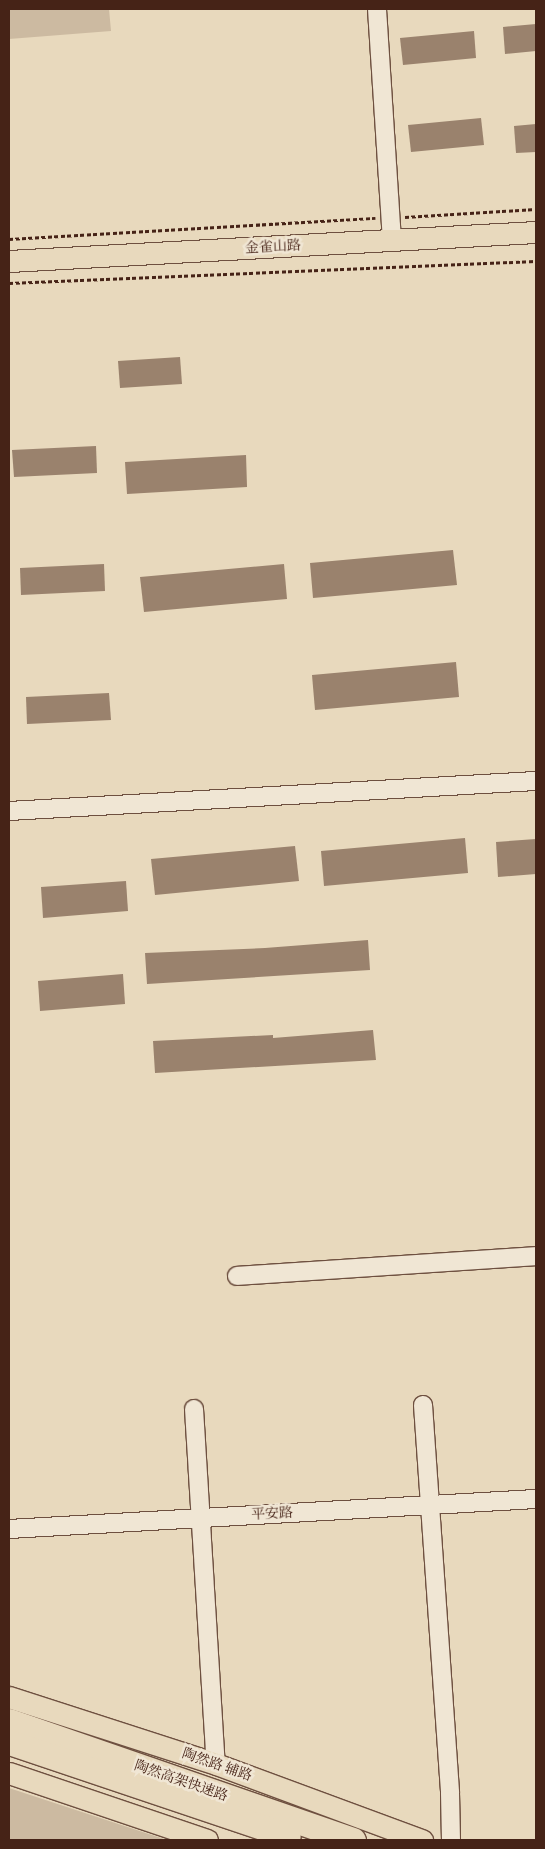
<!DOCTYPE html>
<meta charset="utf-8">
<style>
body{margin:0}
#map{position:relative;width:545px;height:1849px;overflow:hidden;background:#e8d9bd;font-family:"IM FELL Great Primer","Noto Serif SC",serif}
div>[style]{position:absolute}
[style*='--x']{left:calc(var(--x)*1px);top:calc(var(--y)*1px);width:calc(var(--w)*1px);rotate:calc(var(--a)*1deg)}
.green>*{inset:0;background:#ccbaa1}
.building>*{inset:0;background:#9a826d}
.path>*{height:2.5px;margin-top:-1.25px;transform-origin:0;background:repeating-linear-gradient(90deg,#462317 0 4px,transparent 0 6.5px)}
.roads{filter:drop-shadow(1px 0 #6e5040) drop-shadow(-1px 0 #6e5040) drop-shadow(0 1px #6e5040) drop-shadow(0 -1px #6e5040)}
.minor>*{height:18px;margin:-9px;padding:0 9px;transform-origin:9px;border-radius:9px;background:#f0e6d4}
.major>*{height:21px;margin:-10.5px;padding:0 10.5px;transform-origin:10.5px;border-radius:10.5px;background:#e8d9bd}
.highway>*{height:25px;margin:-12.5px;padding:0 12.5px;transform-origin:12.5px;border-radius:12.5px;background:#e8d9bd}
span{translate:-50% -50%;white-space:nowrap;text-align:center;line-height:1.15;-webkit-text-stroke:5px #f0e6d4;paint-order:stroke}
.street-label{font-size:14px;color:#462317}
.frame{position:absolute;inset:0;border:10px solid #462317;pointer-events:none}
</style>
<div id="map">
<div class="green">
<div style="clip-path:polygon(9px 9px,109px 9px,111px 31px,9px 39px)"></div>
<div style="clip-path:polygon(9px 1788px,167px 1840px,168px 1840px,9px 1840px)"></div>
</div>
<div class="building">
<div style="clip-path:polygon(536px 24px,536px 51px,505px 54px,503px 27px)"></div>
<div style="clip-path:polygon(474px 31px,476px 58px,403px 65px,400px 38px)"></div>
<div style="clip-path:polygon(481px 118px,484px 145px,411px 152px,408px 125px)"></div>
<div style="clip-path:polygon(536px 124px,536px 152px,516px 153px,514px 126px)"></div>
<div style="clip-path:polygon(180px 357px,182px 384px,120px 388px,118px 361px)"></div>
<div style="clip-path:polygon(96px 446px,97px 473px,14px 477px,12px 450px)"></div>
<div style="clip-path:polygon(246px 455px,247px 487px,127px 494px,125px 462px)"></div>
<div style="clip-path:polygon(453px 550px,457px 585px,313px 598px,310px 563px)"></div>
<div style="clip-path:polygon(104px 564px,105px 591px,21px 595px,20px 568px)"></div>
<div style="clip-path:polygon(284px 564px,287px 599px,144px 612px,140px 577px)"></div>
<div style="clip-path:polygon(456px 662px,459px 697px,315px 710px,312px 675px)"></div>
<div style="clip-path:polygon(109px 693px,111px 720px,27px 724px,26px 697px)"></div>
<div style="clip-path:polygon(465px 838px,468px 873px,324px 886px,321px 851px)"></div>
<div style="clip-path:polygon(536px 839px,536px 874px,498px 877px,496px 842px)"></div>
<div style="clip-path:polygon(295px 846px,299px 881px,155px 895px,151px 859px)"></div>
<div style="clip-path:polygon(126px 881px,128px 911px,43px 918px,41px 887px)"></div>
<div style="clip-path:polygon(368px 940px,370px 970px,147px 984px,145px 953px,265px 948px)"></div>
<div style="clip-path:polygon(123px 974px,125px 1004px,40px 1011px,38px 981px)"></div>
<div style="clip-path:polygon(373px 1030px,376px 1060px,155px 1073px,153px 1041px,273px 1035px,273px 1038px)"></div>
</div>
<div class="path">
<div style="--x:405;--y:217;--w:131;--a:-3.5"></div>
<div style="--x:9;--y:239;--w:367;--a:-3.3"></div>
<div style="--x:9;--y:283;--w:527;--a:-2.39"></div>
</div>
<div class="roads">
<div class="minor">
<div style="--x:377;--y:9;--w:231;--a:86.3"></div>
<div style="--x:9;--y:811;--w:528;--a:-3.26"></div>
<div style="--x:237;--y:1276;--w:300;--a:-3.8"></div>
<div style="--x:423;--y:1405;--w:389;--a:86"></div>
<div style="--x:450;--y:1793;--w:47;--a:88.8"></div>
<div style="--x:194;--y:1409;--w:356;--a:86.5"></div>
<div style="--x:9;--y:1529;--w:528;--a:-3.26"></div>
</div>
<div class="major">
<div style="--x:9;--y:261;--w:528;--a:-3.15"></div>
<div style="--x:9;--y:1697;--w:218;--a:17.9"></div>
<div style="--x:216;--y:1764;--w:220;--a:20.3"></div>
<div style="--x:9;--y:1773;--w:209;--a:18.7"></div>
</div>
<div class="highway">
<div style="--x:9;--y:1721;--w:364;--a:19.1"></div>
<div style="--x:9;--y:1742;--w:294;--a:18.6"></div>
</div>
</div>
<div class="street-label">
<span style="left:273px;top:247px;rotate:-3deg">金雀山路</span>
<span style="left:272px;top:1514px;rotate:-3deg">平安路</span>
<span style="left:217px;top:1765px;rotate:19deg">陶然路 辅路</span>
<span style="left:181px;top:1781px;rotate:19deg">陶然高架快速路</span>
</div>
<div class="frame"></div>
</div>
